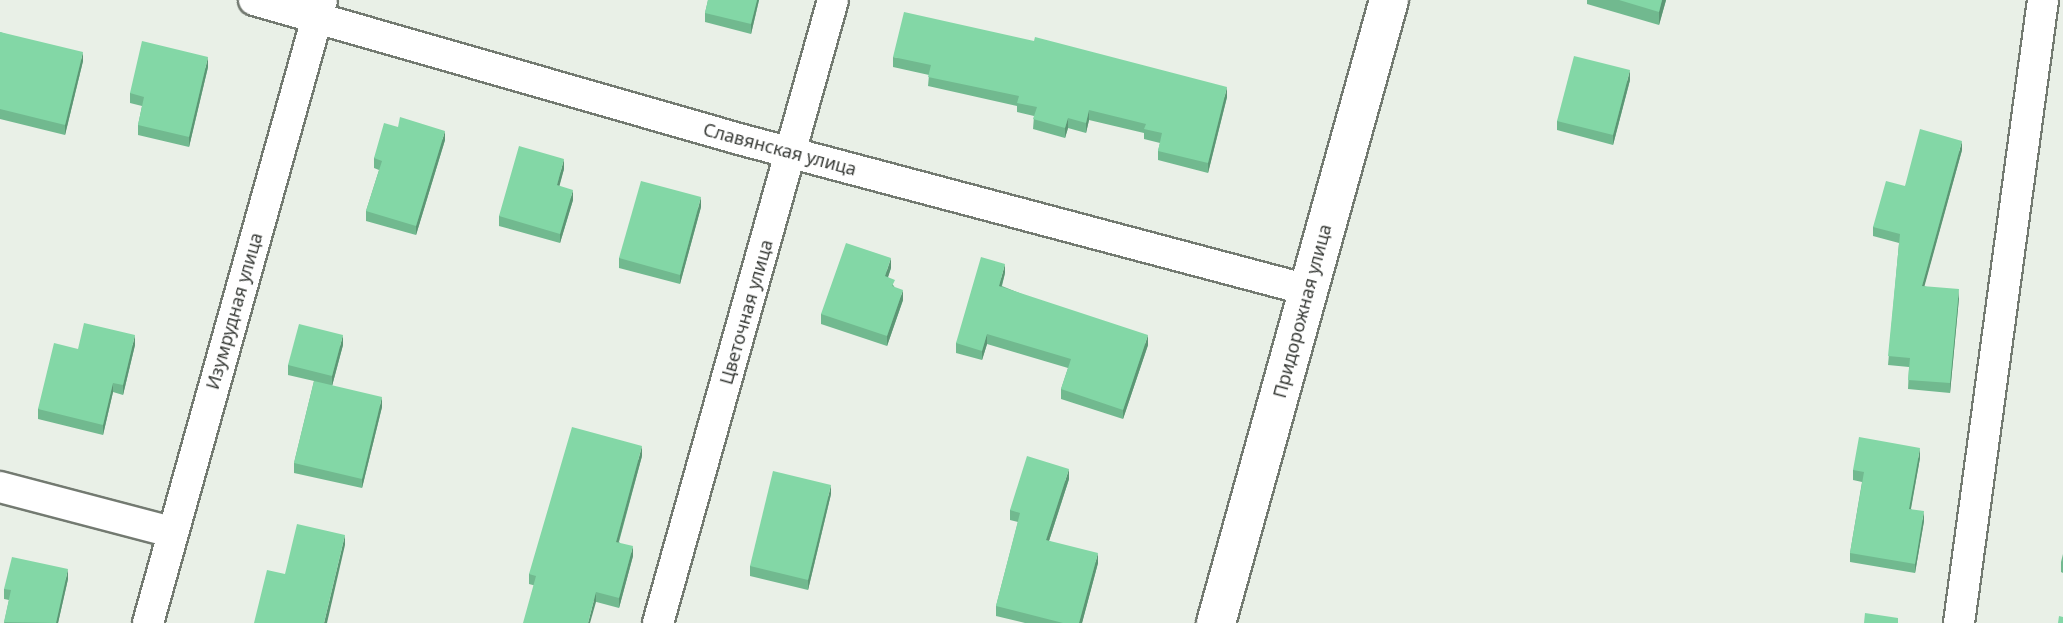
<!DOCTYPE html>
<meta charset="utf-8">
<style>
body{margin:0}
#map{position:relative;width:2063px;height:623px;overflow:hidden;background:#e9f0e7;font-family:"Noto Sans",sans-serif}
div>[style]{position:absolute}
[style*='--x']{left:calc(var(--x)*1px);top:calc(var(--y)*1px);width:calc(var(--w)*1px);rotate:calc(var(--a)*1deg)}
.roads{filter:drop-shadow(2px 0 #737a71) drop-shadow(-2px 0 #737a71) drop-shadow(0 2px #737a71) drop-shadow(0 -2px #737a71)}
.street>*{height:30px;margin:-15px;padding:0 15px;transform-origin:15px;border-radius:15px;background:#fff}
.secondary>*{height:38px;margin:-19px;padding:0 19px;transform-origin:19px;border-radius:19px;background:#fff}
.wall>*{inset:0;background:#71b98f}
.shaded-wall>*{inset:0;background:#5c9674}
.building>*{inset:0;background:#83d7a6}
span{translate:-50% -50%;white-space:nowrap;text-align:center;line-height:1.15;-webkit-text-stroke:5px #fff;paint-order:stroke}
.street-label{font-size:18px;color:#383b37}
</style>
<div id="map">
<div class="roads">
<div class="street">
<div style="--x:254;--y:0;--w:505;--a:15.99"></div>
<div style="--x:739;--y:139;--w:589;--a:14.86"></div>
<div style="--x:0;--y:487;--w:178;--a:14.7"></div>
<div style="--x:148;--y:623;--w:647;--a:-74.4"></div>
<div style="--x:658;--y:623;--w:647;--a:-74.31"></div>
<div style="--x:1959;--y:623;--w:629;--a:-82.32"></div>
</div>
<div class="secondary">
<div style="--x:1216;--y:623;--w:647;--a:-74.48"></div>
</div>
</div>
<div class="wall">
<div style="clip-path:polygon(708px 0,759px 0,751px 34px,705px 22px,705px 13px)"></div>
<div style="clip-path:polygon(1587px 0,1666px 0,1659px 25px,1587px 4px)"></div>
<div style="clip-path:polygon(0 32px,83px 61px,65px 135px,0 119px)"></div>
<div style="clip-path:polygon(893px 57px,1227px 97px,1208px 173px,1158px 160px,1158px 151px,1160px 143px,1144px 139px,1144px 133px,1089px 120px,1086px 133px,1068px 128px,1065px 138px,1033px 129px,1034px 116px,1017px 112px,1017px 106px,928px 86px,929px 75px,893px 67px)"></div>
<div style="clip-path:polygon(208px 67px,189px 147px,138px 135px,138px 125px,142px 106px,130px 103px,130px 93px)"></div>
<div style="clip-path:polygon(1630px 80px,1613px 145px,1557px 130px,1557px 121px)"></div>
<div style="clip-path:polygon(398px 127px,445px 140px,416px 235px,366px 221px,366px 211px,379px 170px,374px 168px,374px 158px)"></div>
<div style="clip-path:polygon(1962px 150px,1924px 286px,1959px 298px,1950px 393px,1908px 389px,1909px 367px,1888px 365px,1899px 243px,1873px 236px,1873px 227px,1905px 186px)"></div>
<div style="clip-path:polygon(564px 169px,559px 186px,573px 200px,560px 243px,499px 226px,499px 216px)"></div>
<div style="clip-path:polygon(701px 207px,680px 284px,619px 268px,619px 258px)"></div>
<div style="clip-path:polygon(891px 268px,888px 277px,903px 300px,887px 346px,821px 324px,821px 314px)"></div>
<div style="clip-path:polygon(1005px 273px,1002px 286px,1148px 345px,1123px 419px,1061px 399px,1061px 389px,1068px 368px,987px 344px,982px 360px,956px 353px,956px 343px)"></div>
<div style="clip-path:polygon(135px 345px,123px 395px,113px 392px,103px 435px,38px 419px,38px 409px,78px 349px)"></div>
<div style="clip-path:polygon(343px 345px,332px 386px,382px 407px,362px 488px,294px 473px,294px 463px,314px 381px,288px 375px,288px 365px)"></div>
<div style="clip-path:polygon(642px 456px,619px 542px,633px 556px,619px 608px,529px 584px,529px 574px)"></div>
<div style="clip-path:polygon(1920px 458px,1911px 509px,1924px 521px,1915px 573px,1850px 562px,1850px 553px,1862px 482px,1853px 480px,1853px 470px)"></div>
<div style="clip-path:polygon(1069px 479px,1049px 541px,1098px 563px,1082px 623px,1025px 623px,996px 616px,996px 606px,1018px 522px,1010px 520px,1010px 510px)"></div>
<div style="clip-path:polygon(831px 494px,808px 590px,750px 576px,750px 566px)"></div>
<div style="clip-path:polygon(2063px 554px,2063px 573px,2061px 572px,2061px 562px)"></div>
<div style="clip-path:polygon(68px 579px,58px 623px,4px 623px,9px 600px,4px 599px,4px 589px)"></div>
</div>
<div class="shaded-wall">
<div style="clip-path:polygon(757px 0,759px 0,751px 34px,751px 24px)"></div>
<div style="clip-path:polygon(1662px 0,1666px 0,1659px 25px,1659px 12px)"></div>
<div style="clip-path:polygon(83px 52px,83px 61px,65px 135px,65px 125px)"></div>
<div style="clip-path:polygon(208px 57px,208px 67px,189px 147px,189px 137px)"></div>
<div style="clip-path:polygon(1630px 70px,1630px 80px,1613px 145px,1613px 135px)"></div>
<div style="clip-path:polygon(1227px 87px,1227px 97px,1208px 173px,1208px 163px)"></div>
<div style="clip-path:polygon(1089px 110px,1089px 120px,1086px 133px,1086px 123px)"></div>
<div style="clip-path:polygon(1068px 118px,1068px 128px,1065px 138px,1065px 128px)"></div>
<div style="clip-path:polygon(445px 131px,445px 140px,416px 235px,416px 226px)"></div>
<div style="clip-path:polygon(1962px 141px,1962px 150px,1922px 295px,1922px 286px)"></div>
<div style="clip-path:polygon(564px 159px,564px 169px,557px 195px,557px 185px)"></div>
<div style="clip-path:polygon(573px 190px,573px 200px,560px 243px,560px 234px)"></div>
<div style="clip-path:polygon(701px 197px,701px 207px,680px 284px,680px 275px)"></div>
<div style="clip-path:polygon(891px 258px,891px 268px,885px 286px,885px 276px)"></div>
<div style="clip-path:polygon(1005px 264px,1005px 273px,999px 295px,999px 286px)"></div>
<div style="clip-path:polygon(1959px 289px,1959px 298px,1950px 393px,1950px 383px)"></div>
<div style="clip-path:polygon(903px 290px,903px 300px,887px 346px,887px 336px)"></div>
<div style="clip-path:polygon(987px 334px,987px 344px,982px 360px,982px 351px)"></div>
<div style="clip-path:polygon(135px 335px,135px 345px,123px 395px,123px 385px)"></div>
<div style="clip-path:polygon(343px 335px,343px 345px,332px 386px,332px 376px)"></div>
<div style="clip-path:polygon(1148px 335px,1148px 345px,1123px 419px,1123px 410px)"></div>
<div style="clip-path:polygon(113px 383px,113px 392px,103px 435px,103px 425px)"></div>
<div style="clip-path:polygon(382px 397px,382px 407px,362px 488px,362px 479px)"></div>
<div style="clip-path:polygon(642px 446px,642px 456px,616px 551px,616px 542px)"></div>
<div style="clip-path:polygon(1920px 448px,1920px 458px,1909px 518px,1909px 509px)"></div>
<div style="clip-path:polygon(1069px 469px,1069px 479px,1046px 550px,1046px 540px)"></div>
<div style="clip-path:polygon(831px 485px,831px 494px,808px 590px,808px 580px)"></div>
<div style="clip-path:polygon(1924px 511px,1924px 521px,1915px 573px,1915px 564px)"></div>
<div style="clip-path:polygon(345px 535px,345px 545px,327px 623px,324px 623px)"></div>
<div style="clip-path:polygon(633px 546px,633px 556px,619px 608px,619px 598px)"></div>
<div style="clip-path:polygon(1098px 553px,1098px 563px,1082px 623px,1079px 623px)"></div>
<div style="clip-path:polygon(68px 569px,68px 579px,58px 623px,56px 623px)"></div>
<div style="clip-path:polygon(596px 592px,596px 602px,590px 623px,588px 623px)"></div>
</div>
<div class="building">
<div style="clip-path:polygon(708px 0,757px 0,751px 24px,705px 13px)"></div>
<div style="clip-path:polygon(1619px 0,1662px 0,1659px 12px)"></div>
<div style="clip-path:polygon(904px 12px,1034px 41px,1035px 37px,1227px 87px,1208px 163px,1158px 151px,1162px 133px,1144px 129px,1146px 124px,1089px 110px,1086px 123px,1068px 118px,1065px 128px,1033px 119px,1037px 107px,1017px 103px,1019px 96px,928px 77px,931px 65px,893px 57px)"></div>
<div style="clip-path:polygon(0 32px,83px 52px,65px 125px,0 109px)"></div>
<div style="clip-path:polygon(142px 41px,208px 57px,189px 137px,138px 125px,144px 97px,130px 93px)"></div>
<div style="clip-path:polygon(1574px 56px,1630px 70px,1613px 135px,1557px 121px)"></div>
<div style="clip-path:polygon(400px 117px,445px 131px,416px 226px,366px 211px,382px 161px,374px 158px,384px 123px,398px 127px)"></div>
<div style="clip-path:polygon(1920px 129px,1962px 141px,1922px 286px,1959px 289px,1950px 383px,1908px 380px,1910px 358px,1888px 356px,1900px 234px,1873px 227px,1886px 181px,1905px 186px)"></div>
<div style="clip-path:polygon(519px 146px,564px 159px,557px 185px,573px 190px,560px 234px,499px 216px)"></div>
<div style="clip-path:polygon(641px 181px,701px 197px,680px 275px,619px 258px)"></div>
<div style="clip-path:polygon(846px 243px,891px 258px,885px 276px,895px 280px,892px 286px,903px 290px,887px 336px,821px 314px)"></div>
<div style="clip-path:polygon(981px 257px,1005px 264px,999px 286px,1148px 335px,1123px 410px,1061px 389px,1071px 359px,987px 334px,982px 351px,956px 343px)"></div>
<div style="clip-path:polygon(84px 323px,135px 335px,123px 385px,113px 383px,103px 425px,38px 409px,54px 343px,78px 349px)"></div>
<div style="clip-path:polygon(299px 324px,343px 335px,332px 376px,288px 365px)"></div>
<div style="clip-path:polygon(314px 381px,382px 397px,362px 479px,294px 463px)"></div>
<div style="clip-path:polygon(572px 427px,642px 446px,616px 542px,633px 546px,619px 598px,596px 592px,588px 623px,523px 623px,536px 576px,529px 574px)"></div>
<div style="clip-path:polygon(1859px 437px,1920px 448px,1909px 509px,1924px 511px,1915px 564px,1850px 553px,1864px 472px,1853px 470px)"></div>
<div style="clip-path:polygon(1027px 456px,1069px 469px,1046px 540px,1098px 553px,1079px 623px,1063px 623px,996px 606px,1020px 513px,1010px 510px)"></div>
<div style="clip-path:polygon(773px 471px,831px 485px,808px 580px,750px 566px)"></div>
<div style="clip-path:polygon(297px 524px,345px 535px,324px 623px,254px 623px,267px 570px,285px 574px)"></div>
<div style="clip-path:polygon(12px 557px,68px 569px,56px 623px,4px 622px,11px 590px,4px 589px)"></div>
<div style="clip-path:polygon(1865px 613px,1898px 618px,1898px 623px,1864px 623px)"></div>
<div style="clip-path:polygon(2059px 616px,2063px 617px,2063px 623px,2058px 623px)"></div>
</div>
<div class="street-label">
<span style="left:780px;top:149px;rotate:15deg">Славянская улица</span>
<span style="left:234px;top:311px;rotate:-74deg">Изумрудная улица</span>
<span style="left:1302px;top:311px;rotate:-75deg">Придорожная улица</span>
<span style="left:746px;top:312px;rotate:-74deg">Цветочная улица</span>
</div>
</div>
